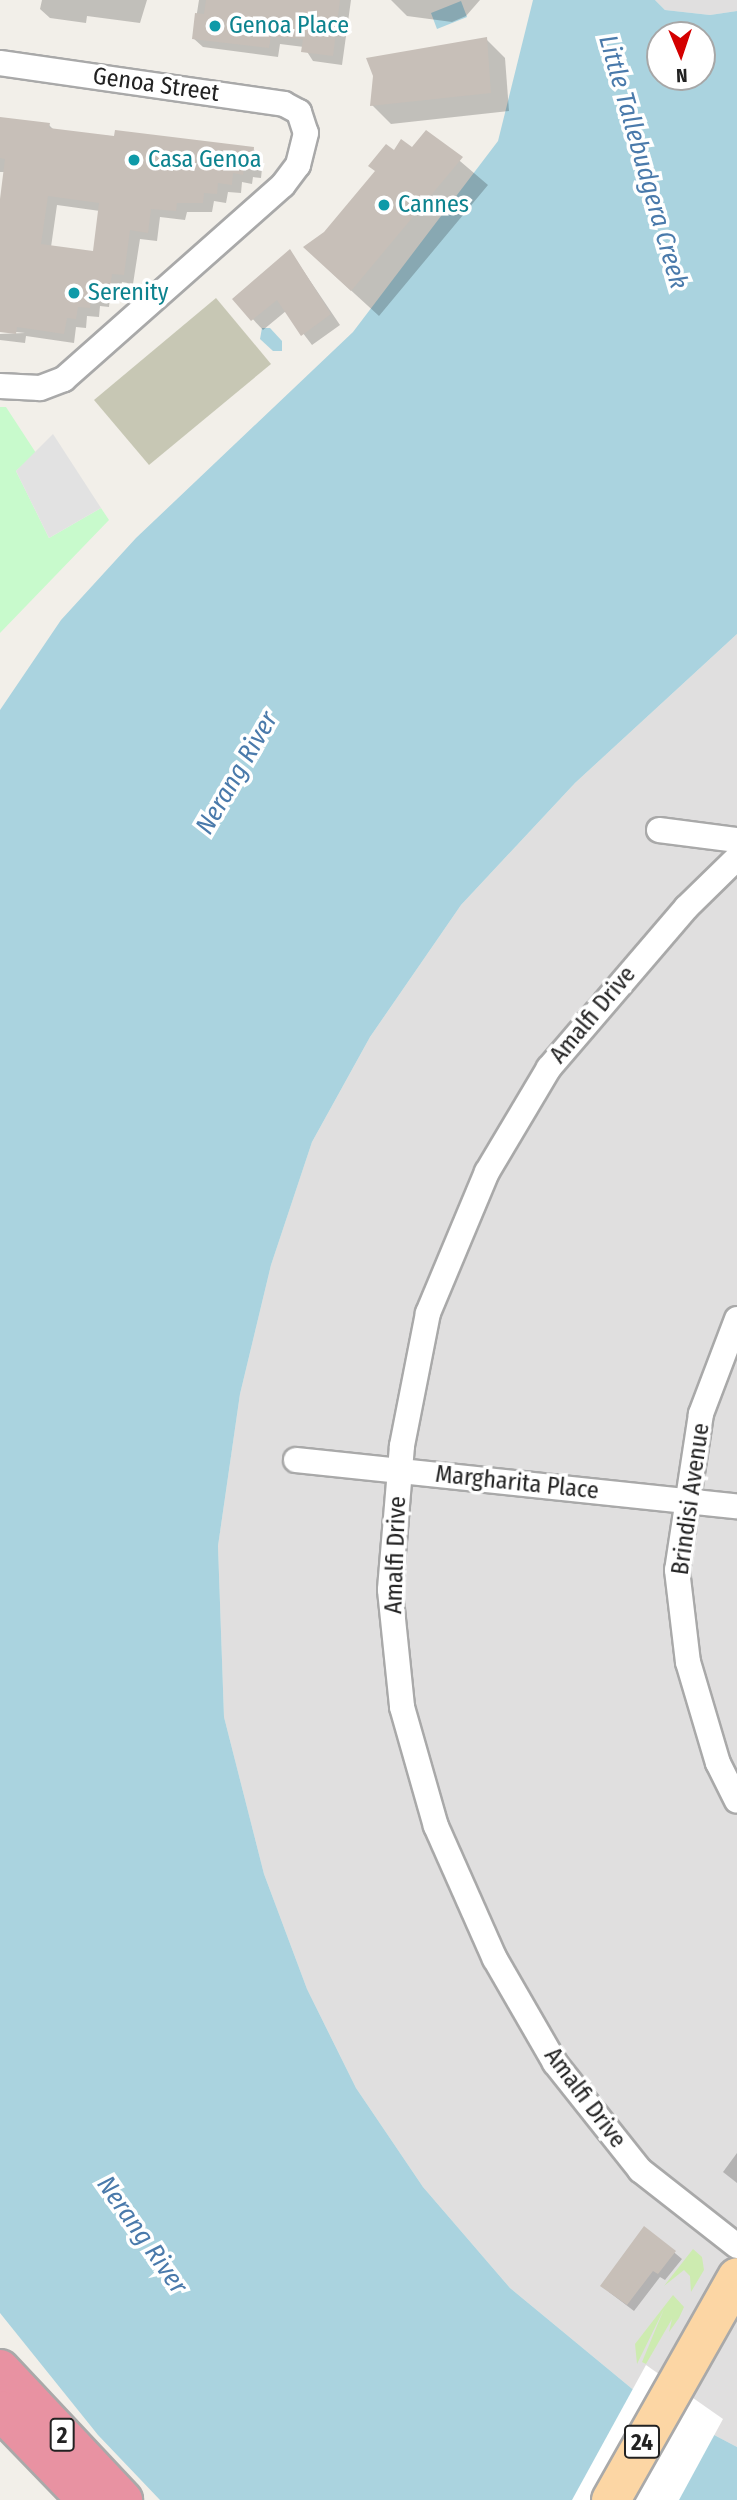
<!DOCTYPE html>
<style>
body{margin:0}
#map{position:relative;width:737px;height:2500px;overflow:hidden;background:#f2efe9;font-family:"Fira Sans Condensed",sans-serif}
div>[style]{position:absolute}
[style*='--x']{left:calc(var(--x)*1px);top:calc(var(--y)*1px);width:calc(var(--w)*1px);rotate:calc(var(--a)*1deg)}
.residential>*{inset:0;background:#e0dfdf}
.construction>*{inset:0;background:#c7c7b4}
.grass>*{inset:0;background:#cdebb0}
.park>*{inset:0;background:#c8facc}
.parking>*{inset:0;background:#e2e2e2}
.water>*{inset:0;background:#aad3df}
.pier>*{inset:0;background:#fff}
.shadow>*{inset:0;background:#0003}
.building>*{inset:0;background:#c7bfb8}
.roads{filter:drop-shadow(2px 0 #a9a9a9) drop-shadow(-2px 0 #a9a9a9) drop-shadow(0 2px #a9a9a9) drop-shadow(0 -2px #a9a9a9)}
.street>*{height:24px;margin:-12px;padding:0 12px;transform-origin:12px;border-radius:12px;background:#fff}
.primary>*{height:38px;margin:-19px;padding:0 19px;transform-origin:19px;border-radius:19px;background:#fcd6a4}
.highway>*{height:38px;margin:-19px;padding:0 19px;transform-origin:19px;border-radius:19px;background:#e892a2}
.dots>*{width:19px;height:19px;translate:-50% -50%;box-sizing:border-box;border:4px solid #fff;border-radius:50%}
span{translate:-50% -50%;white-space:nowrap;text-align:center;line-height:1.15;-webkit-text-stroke:7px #fff;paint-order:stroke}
.shield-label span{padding:2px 5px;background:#fff;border:2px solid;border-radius:5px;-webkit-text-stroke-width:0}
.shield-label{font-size:23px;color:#222;font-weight:700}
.culture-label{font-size:24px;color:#0d838f}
.left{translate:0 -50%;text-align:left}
.street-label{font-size:24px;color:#222}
.water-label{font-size:26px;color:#4a7aab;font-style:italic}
.north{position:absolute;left:646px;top:21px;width:70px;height:70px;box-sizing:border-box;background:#fff;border:2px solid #a7a7a7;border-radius:50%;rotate:178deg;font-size:19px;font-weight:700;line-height:28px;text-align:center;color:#222}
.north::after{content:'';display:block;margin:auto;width:24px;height:32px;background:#d40000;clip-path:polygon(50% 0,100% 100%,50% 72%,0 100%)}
</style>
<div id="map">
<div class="residential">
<div style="clip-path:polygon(655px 0,737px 0,737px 11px,710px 15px,665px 10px)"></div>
<div style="clip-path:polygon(737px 634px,737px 2447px,642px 2397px,510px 2288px,423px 2187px,356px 2088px,307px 1989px,264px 1874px,224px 1717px,218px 1546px,240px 1394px,271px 1265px,312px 1142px,370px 1037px,461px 905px,575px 783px)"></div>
</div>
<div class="construction">
<div style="clip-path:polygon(216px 298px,271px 364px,149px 465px,94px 400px)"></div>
</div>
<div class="grass">
<div style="clip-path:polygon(693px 2249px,702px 2257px,704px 2270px,691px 2292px,690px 2276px,684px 2270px,664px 2286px)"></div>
<div style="clip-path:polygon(673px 2295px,684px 2307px,679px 2318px,669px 2332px,672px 2319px,646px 2364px,642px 2362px,664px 2309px,637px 2364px,635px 2344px)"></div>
</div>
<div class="park">
<div style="clip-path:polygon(0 407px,6px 407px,36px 453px,16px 471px,49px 538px,101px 508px,109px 520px,0 633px)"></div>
</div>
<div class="parking">
<div style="clip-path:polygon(53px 434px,101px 508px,49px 538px,16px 471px)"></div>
</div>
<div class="water">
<div style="clip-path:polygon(evenodd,533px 0,655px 0,665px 10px,710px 15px,737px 11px,737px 634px,575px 783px,461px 905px,370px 1037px,312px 1142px,271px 1265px,240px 1394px,218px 1546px,224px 1717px,264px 1874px,307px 1989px,356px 2088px,423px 2187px,510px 2288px,642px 2397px,737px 2447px,737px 2500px,160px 2500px,98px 2435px,0 2313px,0 710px,61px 620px,136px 538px,353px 332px,498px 141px,533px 0,660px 35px,702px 35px,702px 77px,660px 77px,660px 35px)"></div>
<div style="clip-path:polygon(461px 1px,467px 17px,437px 29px,431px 13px)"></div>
<div style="clip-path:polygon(262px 328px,270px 328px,282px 341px,282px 351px,273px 351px,260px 339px)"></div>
</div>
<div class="pier">
<div style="clip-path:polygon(646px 2365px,723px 2419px,679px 2500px,572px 2500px)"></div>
</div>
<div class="shadow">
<div style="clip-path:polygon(42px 0,147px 0,140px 23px,87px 16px,86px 23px,50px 18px,40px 9px)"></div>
<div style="clip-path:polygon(199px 0,351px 0,342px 65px,313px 61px,304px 47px,280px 44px,278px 57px,203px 47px,193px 38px)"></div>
<div style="clip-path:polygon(391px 0,480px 0,466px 16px,452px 22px,407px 16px)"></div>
<div style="clip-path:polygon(486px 39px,505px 58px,509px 111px,391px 124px,372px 105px)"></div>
<div style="clip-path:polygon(evenodd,0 118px,49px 125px,55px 131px,253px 149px,263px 159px,261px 178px,253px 177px,252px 184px,242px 182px,241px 193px,228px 192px,226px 203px,214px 201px,212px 212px,187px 212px,185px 220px,160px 217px,157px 241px,140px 239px,133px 284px,122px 282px,120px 297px,110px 296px,109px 307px,100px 306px,99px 317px,87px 316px,86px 328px,76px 327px,74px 343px,26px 336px,25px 343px,0 340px,0 334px,25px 333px,0 330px,0 213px,5px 172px,0 172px,0 118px,57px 205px,100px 211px,95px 253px,51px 247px,57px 205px)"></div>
<div style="clip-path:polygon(426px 132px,488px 185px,379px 316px,332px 273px,325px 233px,395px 153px,412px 149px)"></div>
<div style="clip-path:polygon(290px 251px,340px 325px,312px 345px,286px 311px,263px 330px,234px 299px)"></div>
<div style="clip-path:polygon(737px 2153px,737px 2183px,723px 2172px)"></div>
<div style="clip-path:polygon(645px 2228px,682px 2259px,665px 2280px,660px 2277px,634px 2311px,609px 2292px)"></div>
</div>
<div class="building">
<div style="clip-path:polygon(206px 0,340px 0,333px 56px,301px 52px,303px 39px,271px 36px,269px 48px,192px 39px,195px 13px,204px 14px)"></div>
<div style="clip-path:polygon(487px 37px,491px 93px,370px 106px,373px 76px,366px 58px)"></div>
<div style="clip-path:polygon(evenodd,0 117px,50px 123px,49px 128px,114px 136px,115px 130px,254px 147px,252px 169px,244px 168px,243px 175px,233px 173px,232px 185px,218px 183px,217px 194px,204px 193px,203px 203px,177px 203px,176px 211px,151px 209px,148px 233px,130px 230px,124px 275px,112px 274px,110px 288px,101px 287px,99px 298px,91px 297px,90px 308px,78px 307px,76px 319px,67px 318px,64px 334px,17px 327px,16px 334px,0 332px,0 199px,5px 159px,0 158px,0 117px,48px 196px,99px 203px,93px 251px,41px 244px,48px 196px)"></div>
<div style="clip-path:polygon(426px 130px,463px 157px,351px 291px,303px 247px,324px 232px,375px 171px,368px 166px,386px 144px,394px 150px,401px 139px,412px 147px)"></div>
<div style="clip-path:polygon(290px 249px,331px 314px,301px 336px,277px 300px,251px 321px,232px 299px)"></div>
<div style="clip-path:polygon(644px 2226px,676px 2251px,658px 2274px,653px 2271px,627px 2305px,600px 2286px)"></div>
</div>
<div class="roads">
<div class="street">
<div style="--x:0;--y:63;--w:287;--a:8.2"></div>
<div style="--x:284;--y:104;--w:17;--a:28"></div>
<div style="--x:299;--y:112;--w:22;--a:72"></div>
<div style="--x:306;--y:133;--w:33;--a:104"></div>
<div style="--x:298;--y:165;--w:25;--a:127"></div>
<div style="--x:283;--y:185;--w:293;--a:138.5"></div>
<div style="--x:64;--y:379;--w:26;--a:159"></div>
<div style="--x:40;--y:388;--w:40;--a:-177.1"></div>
<div style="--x:659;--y:830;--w:79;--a:7.3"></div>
<div style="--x:737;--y:858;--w:71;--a:135.6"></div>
<div style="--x:686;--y:908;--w:211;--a:130.6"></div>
<div style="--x:549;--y:1068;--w:121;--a:120.8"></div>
<div style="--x:487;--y:1172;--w:153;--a:112.7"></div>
<div style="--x:428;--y:1313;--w:136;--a:101.1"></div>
<div style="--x:402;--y:1446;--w:144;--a:94.8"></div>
<div style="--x:390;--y:1590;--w:118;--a:84.1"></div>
<div style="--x:402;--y:1707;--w:124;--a:74.1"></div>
<div style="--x:436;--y:1826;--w:145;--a:66.1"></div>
<div style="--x:495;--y:1959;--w:120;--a:60"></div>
<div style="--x:555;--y:2063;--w:137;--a:51.5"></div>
<div style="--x:640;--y:2170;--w:123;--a:38.1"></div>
<div style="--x:737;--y:1319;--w:102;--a:110.8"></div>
<div style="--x:701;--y:1414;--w:158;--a:98.7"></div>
<div style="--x:677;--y:1570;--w:93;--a:83.2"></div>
<div style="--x:688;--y:1662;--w:105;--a:73.5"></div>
<div style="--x:718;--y:1763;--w:42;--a:63.4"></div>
<div style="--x:296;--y:1460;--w:443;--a:6"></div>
</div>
<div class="primary">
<div style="--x:611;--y:2500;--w:256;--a:-60.5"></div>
</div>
<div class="highway">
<div style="--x:0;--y:2369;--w:180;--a:46.8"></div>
<div style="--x:0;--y:2410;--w:125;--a:46"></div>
</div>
</div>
<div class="dots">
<div style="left:215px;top:26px;background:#0f9aa8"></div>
<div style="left:134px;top:160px;background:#0f9aa8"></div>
<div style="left:384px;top:205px;background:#0f9aa8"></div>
<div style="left:74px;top:293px;background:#0f9aa8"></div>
</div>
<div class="shield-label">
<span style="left:62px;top:2435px">2</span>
<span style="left:642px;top:2442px">24</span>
</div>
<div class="culture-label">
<span class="left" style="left:229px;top:26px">Genoa Place</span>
<span class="left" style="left:148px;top:160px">Casa Genoa</span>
<span class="left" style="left:398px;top:205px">Cannes</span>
<span class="left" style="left:88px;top:293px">Serenity</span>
</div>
<div class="street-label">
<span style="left:156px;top:85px;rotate:8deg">Genoa Street</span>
<span style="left:593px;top:1015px;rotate:-50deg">Amalfi Drive</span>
<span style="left:517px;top:1483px;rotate:6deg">Margharita Place</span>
<span style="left:691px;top:1499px;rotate:-82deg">Brindisi Avenue</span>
<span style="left:396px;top:1555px;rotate:-88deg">Amalfi Drive</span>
<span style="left:585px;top:2098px;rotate:53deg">Amalfi Drive</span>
</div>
<div class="water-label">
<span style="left:643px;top:162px;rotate:74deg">Little Tallebudgera Creek</span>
<span style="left:237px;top:773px;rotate:-60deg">Nerang River</span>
<span style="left:142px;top:2235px;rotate:55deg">Nerang River</span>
</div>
<div class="north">N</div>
</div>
